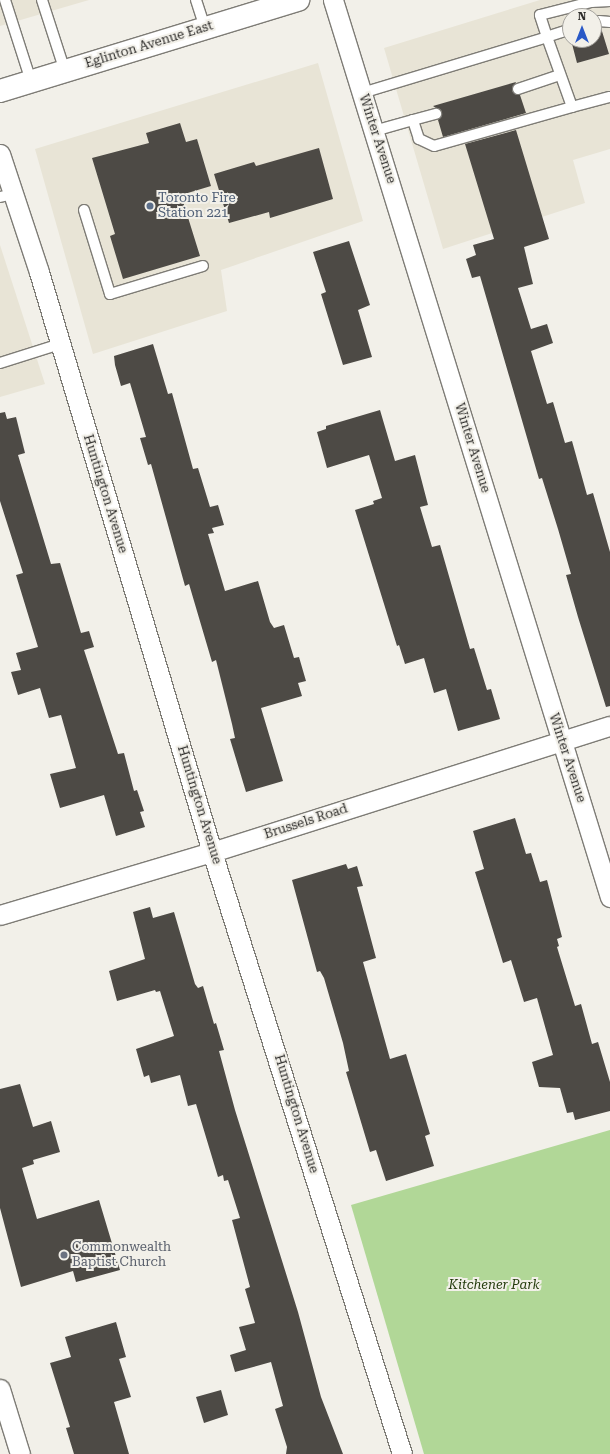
<!DOCTYPE html>
<style>
body{margin:0}
#map{position:relative;width:610px;height:1454px;overflow:hidden;background:#f2f0e9;font-family:"Roboto Serif",serif}
div>[style]{position:absolute}
[style*='--x']{left:calc(var(--x)*1px);top:calc(var(--y)*1px);width:calc(var(--w)*1px);rotate:calc(var(--a)*1deg)}
.built>*{inset:0;background:#e8e4d6}
.green>*{inset:0;background:#b1d797}
.building>*{inset:0;background:#4d4a45}
.roads{filter:drop-shadow(1px 0 #7e7c76) drop-shadow(-1px 0 #7e7c76) drop-shadow(0 1px #7e7c76) drop-shadow(0 -1px #7e7c76)}
.service>*{height:10px;margin:-5px;padding:0 5px;transform-origin:5px;border-radius:5px;background:#fff}
.minor>*{height:19px;margin:-9.5px;padding:0 9.5px;transform-origin:9.5px;border-radius:9.5px;background:#fff}
.primary>*{height:22px;margin:-11px;padding:0 11px;transform-origin:11px;border-radius:11px;background:#fff}
.dots>*{width:11px;height:11px;translate:-50% -50%;box-sizing:border-box;border:2px solid #f2f0e9;border-radius:50%}
span{translate:-50% -50%;white-space:nowrap;text-align:center;line-height:1.15;-webkit-text-stroke:4px #f2f0e9;paint-order:stroke}
.street-label{font-size:13px;color:#2e2d2b}
.service-label{font-size:13px;color:#4e5e75}
.left{translate:0 -50%;text-align:left}
.worship-label{font-size:13px;color:#5b616d}
.park-label{font-size:13px;color:#233b0c;font-style:italic}
.north{position:absolute;left:562px;top:8px;width:40px;height:40px;box-sizing:border-box;background:#f2f0e9;border:1px solid #a4a29d;border-radius:50%;rotate:0deg;font-size:11px;font-weight:700;line-height:16px;text-align:center;color:#2e2d2b}
.north::after{content:'';display:block;margin:auto;width:14px;height:18px;background:#2958c6;clip-path:polygon(50% 0,100% 100%,50% 72%,0 100%)}
</style>
<div id="map">
<div class="built">
<div style="clip-path:polygon(0 0,89px 0,0 26px)"></div>
<div style="clip-path:polygon(evenodd,540px 0,610px 0,610px 149px,573px 160px,585px 203px,443px 249px,384px 48px,540px 0,570px 16px,594px 16px,594px 40px,570px 40px,570px 16px)"></div>
<div style="clip-path:polygon(318px 63px,363px 221px,221px 270px,227px 311px,93px 354px,35px 149px)"></div>
<div style="clip-path:polygon(0 245px,45px 384px,0 397px)"></div>
</div>
<div class="green">
<div style="clip-path:polygon(610px 1130px,610px 1454px,424px 1454px,351px 1205px)"></div>
</div>
<div class="building">
<div style="clip-path:polygon(594px 25px,601px 28px,609px 54px,577px 63px,571px 40px,594px 40px)"></div>
<div style="clip-path:polygon(516px 82px,512px 91px,520px 95px,526px 113px,443px 137px,438px 120px,442px 112px,433px 106px)"></div>
<div style="clip-path:polygon(180px 123px,186px 142px,197px 139px,211px 186px,181px 195px,200px 256px,123px 279px,110px 236px,115px 234px,92px 158px,149px 143px,146px 133px)"></div>
<div style="clip-path:polygon(516px 130px,549px 239px,524px 247px,533px 284px,518px 288px,531px 329px,547px 324px,553px 343px,531px 351px,547px 404px,553px 402px,565px 443px,572px 441px,587px 495px,593px 493px,610px 552px,610px 706px,606px 707px,578px 617px,566px 575px,571px 574px,558px 529px,542px 478px,539px 479px,480px 276px,472px 278px,466px 259px,476px 255px,473px 245px,494px 239px,465px 144px)"></div>
<div style="clip-path:polygon(319px 148px,333px 199px,270px 218px,269px 212px,229px 223px,214px 174px,254px 162px,256px 166px)"></div>
<div style="clip-path:polygon(349px 241px,370px 305px,358px 310px,372px 357px,343px 365px,321px 294px,326px 292px,313px 252px)"></div>
<div style="clip-path:polygon(153px 344px,168px 394px,172px 393px,193px 469px,198px 468px,210px 507px,218px 505px,224px 525px,212px 528px,214px 533px,208px 534px,225px 591px,258px 581px,270px 622px,274px 628px,284px 625px,294px 658px,299px 657px,306px 681px,298px 683px,302px 696px,261px 708px,283px 781px,246px 792px,230px 739px,235px 738px,232px 724px,216px 660px,212px 662px,189px 584px,185px 586px,151px 464px,148px 465px,140px 438px,146px 437px,130px 383px,121px 386px,115px 365px,114px 356px)"></div>
<div style="clip-path:polygon(380px 410px,395px 461px,415px 455px,428px 505px,420px 507px,432px 547px,440px 545px,470px 649px,474px 648px,487px 690px,491px 689px,500px 719px,458px 731px,446px 689px,434px 693px,424px 658px,405px 664px,399px 645px,397px 646px,355px 510px,374px 504px,373px 501px,382px 498px,369px 455px,327px 468px,317px 432px,326px 429px,326px 426px)"></div>
<div style="clip-path:polygon(5px 412px,7px 419px,16px 417px,25px 453px,18px 455px,51px 564px,60px 563px,81px 633px,89px 631px,94px 647px,84px 650px,118px 754px,124px 753px,134px 791px,137px 790px,144px 811px,140px 812px,145px 827px,116px 836px,104px 795px,60px 808px,50px 774px,76px 768px,61px 715px,49px 718px,40px 688px,18px 695px,11px 672px,21px 670px,16px 653px,38px 647px,16px 575px,23px 573px,0 501px,0 413px)"></div>
<div style="clip-path:polygon(515px 818px,526px 854px,531px 853px,540px 882px,547px 880px,562px 937px,557px 939px,559px 946px,557px 947px,575px 1006px,581px 1004px,592px 1044px,598px 1042px,610px 1082px,610px 1111px,575px 1120px,573px 1112px,567px 1113px,560px 1088px,539px 1087px,532px 1062px,553px 1055px,537px 998px,524px 1002px,511px 960px,503px 963px,475px 872px,484px 869px,473px 831px)"></div>
<div style="clip-path:polygon(346px 864px,348px 869px,357px 866px,363px 886px,357px 887px,376px 958px,363px 962px,390px 1059px,406px 1054px,430px 1134px,425px 1136px,434px 1166px,386px 1181px,376px 1150px,370px 1152px,346px 1072px,349px 1071px,343px 1043px,324px 978px,320px 971px,317px 972px,292px 880px)"></div>
<div style="clip-path:polygon(150px 907px,153px 918px,174px 912px,195px 984px,198px 988px,203px 986px,214px 1024px,216px 1023px,224px 1050px,219px 1051px,235px 1110px,298px 1312px,321px 1397px,343px 1454px,286px 1454px,287px 1447px,275px 1409px,283px 1406px,271px 1362px,235px 1372px,230px 1355px,246px 1350px,239px 1327px,255px 1323px,245px 1289px,250px 1287px,232px 1220px,240px 1218px,228px 1180px,224px 1181px,223px 1175px,218px 1177px,196px 1104px,188px 1106px,180px 1075px,151px 1083px,149px 1075px,144px 1077px,136px 1049px,174px 1036px,160px 991px,156px 992px,155px 990px,117px 1001px,109px 971px,145px 959px,133px 912px)"></div>
<div style="clip-path:polygon(20px 1084px,33px 1127px,51px 1121px,60px 1152px,33px 1160px,34px 1164px,22px 1168px,37px 1219px,99px 1200px,120px 1270px,76px 1282px,73px 1271px,21px 1287px,0 1208px,0 1089px)"></div>
<div style="clip-path:polygon(116px 1322px,126px 1357px,119px 1359px,131px 1397px,114px 1402px,129px 1454px,74px 1454px,66px 1428px,70px 1427px,50px 1363px,71px 1357px,65px 1337px)"></div>
<div style="clip-path:polygon(221px 1390px,228px 1415px,204px 1423px,196px 1397px)"></div>
</div>
<div class="roads">
<div class="service">
<div style="--x:5;--y:0;--w:85;--a:72.2"></div>
<div style="--x:42;--y:0;--w:75;--a:72.1"></div>
<div style="--x:196;--y:0;--w:29;--a:72"></div>
<div style="--x:599;--y:21;--w:11;--a:5"></div>
<div style="--x:568;--y:30;--w:22;--a:162"></div>
<div style="--x:547;--y:37;--w:23;--a:-108"></div>
<div style="--x:540;--y:15;--w:53;--a:-14.3"></div>
<div style="--x:591;--y:2;--w:19;--a:-3"></div>
<div style="--x:518;--y:89;--w:44;--a:-18.4"></div>
<div style="--x:362;--y:93;--w:193;--a:-16.8"></div>
<div style="--x:547;--y:37;--w:74;--a:70.3"></div>
<div style="--x:572;--y:107;--w:143;--a:164.2"></div>
<div style="--x:434;--y:146;--w:17;--a:-155"></div>
<div style="--x:419;--y:139;--w:20;--a:-108"></div>
<div style="--x:413;--y:120;--w:41;--a:164.2"></div>
<div style="--x:572;--y:107;--w:39;--a:-15"></div>
<div style="--x:413;--y:120;--w:24;--a:-15"></div>
<div style="--x:0;--y:197;--w:13;--a:-13"></div>
<div style="--x:84;--y:210;--w:88;--a:72.8"></div>
<div style="--x:110;--y:294;--w:97;--a:-16.8"></div>
<div style="--x:0;--y:363;--w:63;--a:-17.6"></div>
</div>
<div class="minor">
<div style="--x:333;--y:0;--w:939;--a:72.84"></div>
<div style="--x:0;--y:154;--w:124;--a:71.7"></div>
<div style="--x:39;--y:272;--w:605;--a:73.39"></div>
<div style="--x:212;--y:852;--w:631;--a:72.48"></div>
<div style="--x:0;--y:915;--w:221;--a:-16.6"></div>
<div style="--x:212;--y:852;--w:417;--a:-17.6"></div>
<div style="--x:0;--y:1389;--w:68;--a:72.9"></div>
</div>
<div class="primary">
<div style="--x:0;--y:91;--w:312;--a:-17"></div>
</div>
</div>
<div class="dots">
<div style="left:150px;top:206px;background:#5c6f8a"></div>
<div style="left:64px;top:1255px;background:#6b7280"></div>
</div>
<div class="street-label">
<span style="left:149px;top:45px;rotate:-17deg">Eglinton Avenue East</span>
<span style="left:377px;top:139px;rotate:72deg">Winter Avenue</span>
<span style="left:472px;top:448px;rotate:73deg">Winter Avenue</span>
<span style="left:105px;top:494px;rotate:73deg">Huntington Avenue</span>
<span style="left:567px;top:758px;rotate:72deg">Winter Avenue</span>
<span style="left:199px;top:805px;rotate:73deg">Huntington Avenue</span>
<span style="left:306px;top:822px;rotate:-18deg">Brussels Road</span>
<span style="left:296px;top:1114px;rotate:73deg">Huntington Avenue</span>
</div>
<div class="service-label">
<span class="left" style="left:158px;top:206px">Toronto Fire<br>Station 221</span>
</div>
<div class="worship-label">
<span class="left" style="left:72px;top:1255px">Commonwealth<br>Baptist Church</span>
</div>
<div class="park-label">
<span style="left:494px;top:1285px">Kitchener Park</span>
</div>
<div class="north">N</div>
</div>
